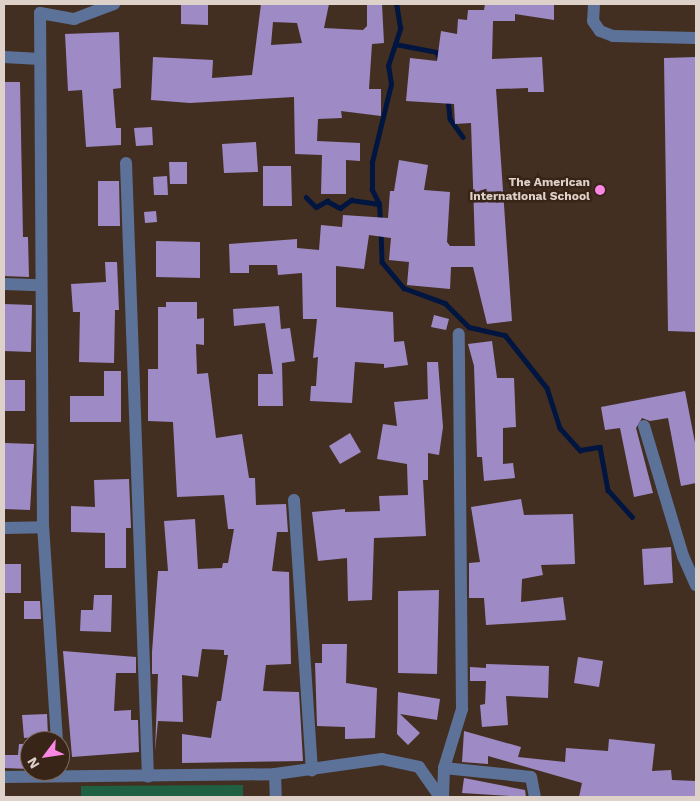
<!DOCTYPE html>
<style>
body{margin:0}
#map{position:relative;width:700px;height:801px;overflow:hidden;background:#432f22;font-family:"Work Sans",sans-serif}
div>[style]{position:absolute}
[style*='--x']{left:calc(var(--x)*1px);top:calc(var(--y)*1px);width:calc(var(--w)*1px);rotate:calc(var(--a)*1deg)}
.green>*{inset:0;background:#1f6042}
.stream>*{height:4.5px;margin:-2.25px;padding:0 2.25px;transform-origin:2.25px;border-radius:2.25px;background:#001540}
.building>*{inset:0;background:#9e8bc6}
.minor>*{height:12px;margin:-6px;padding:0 6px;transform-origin:6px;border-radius:6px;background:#5c7299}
.dots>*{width:14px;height:14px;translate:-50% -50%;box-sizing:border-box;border:2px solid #392518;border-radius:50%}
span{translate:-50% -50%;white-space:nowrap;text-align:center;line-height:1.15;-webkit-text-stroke:5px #392518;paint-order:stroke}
.poi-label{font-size:12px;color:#ded1c9;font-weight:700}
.right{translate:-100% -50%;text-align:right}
.frame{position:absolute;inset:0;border:5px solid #ded1c9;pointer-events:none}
.north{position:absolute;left:20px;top:731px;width:50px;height:50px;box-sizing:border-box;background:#392518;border:1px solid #7b6a5f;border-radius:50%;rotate:239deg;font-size:14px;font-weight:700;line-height:20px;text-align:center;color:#ded1c9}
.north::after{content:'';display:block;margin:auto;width:18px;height:22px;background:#fb87e5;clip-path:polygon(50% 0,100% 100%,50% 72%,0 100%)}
</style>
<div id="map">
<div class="green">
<div style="clip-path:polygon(243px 785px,243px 797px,81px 797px,81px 786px)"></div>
</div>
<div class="stream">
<div style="--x:395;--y:44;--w:43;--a:10.8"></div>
<div style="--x:437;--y:52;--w:9;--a:69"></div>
<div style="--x:448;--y:99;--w:20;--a:84"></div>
<div style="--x:450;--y:119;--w:22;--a:54"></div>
<div style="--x:306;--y:197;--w:14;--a:45"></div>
<div style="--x:316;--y:207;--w:13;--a:-29"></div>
<div style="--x:327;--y:201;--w:15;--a:28"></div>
<div style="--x:340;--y:208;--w:14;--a:-36"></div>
<div style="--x:351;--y:200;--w:28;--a:8"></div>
<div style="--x:380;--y:223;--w:19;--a:-93"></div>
<div style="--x:379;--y:204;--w:16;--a:-117"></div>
<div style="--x:372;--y:190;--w:28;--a:-90"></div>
<div style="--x:372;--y:162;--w:80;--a:-76.3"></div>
<div style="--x:391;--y:84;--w:18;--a:-99"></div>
<div style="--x:388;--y:66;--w:40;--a:-72"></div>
<div style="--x:400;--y:28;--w:24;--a:-99"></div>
<div style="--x:381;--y:231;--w:31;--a:88"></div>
<div style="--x:382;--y:262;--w:34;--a:50"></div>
<div style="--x:404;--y:288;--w:44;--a:20.1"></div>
<div style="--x:445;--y:303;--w:34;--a:45"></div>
<div style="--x:469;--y:327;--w:37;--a:13"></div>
<div style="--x:505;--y:335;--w:68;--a:51.6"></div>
<div style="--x:547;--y:388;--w:42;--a:72"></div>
<div style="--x:560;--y:428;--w:30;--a:48"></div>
<div style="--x:580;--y:450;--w:20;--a:-9"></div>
<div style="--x:600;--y:447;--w:44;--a:79.5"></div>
<div style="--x:608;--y:490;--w:36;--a:48"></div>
</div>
<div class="building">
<div style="clip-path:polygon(181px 4px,208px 4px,208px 25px,181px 24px)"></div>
<div style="clip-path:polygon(evenodd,261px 4px,329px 4px,324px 28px,363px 30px,367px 26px,367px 4px,382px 4px,384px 43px,372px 44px,369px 89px,381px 89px,381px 116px,341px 111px,342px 118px,318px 119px,317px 141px,360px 143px,360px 161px,346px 160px,346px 194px,321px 194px,322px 155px,295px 154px,294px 97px,190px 103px,151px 100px,153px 57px,213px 60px,212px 78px,252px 75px,261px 4px,273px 22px,297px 23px,302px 43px,271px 45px,273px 22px)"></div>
<div style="clip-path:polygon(485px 4px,554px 4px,554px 20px,515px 14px,515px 21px,493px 21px,492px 59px,542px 57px,544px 92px,528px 92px,528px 88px,496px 89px,512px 321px,487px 324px,473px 267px,451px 267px,450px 289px,407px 285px,409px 262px,389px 260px,391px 238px,369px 235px,364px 269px,336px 266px,336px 307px,393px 312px,394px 342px,404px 341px,408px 365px,384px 368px,384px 364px,355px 362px,352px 403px,310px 401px,311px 386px,316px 386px,318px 357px,313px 358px,317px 319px,303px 319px,302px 273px,278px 275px,277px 265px,249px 265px,249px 273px,230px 273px,229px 244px,297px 239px,297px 248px,319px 250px,321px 225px,342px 227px,343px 215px,388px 218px,390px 191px,394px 191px,399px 160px,428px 165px,424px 190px,450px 192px,447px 242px,450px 246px,475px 246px,471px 123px,455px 124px,454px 104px,406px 101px,410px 58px,437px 61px,441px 31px,457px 34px,458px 19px,467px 20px,468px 10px,484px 10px)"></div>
<div style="clip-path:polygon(119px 32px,121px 88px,113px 89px,116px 128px,121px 128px,121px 145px,86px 147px,82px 90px,68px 91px,65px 34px)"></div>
<div style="clip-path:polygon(696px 57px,696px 332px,668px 331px,664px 58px)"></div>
<div style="clip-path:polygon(4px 82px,20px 82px,23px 237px,28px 237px,29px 277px,4px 276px)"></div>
<div style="clip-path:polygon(152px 127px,153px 145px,136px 146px,134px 128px)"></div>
<div style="clip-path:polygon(256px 142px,258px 172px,224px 173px,222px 144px)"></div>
<div style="clip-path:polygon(169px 162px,187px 162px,187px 184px,170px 184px)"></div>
<div style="clip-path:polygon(263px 166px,291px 166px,292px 206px,263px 206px)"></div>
<div style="clip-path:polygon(167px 176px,168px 195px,154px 195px,153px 177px)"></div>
<div style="clip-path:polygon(98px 181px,119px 181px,120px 226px,98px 226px)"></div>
<div style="clip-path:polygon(156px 211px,157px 222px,145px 223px,144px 212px)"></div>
<div style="clip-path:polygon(156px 241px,200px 242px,200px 278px,156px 277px)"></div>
<div style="clip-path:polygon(105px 262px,117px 262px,119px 310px,115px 310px,114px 363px,79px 362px,80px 312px,73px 312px,71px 284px,106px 282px)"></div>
<div style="clip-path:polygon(166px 302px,197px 302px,197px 319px,204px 318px,204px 345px,196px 344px,197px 374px,208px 373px,216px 438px,242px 434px,249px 478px,255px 478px,256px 505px,286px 504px,288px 532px,277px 532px,272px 571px,289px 572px,291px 664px,266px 665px,263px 691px,299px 692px,303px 761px,182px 763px,182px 734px,211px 738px,217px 701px,221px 701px,228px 655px,224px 655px,224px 650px,202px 649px,198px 677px,182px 675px,183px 722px,158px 721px,155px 751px,158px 674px,152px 674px,152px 652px,158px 571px,168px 571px,164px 521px,195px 519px,198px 569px,222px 568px,223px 563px,228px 563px,234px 529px,228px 529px,224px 495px,177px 497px,173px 422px,148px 421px,148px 369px,158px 369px,158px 307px,166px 307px)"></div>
<div style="clip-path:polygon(4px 304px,32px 305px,31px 352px,4px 351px)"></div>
<div style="clip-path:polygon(279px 306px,281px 329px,290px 328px,295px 361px,282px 363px,283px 406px,258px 406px,258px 374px,273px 374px,265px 323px,234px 326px,233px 309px)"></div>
<div style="clip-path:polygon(434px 315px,449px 319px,446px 330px,431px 327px)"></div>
<div style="clip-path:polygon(492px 341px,497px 378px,514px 378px,516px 427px,503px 428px,503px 464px,513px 463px,515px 478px,484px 481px,482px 457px,477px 457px,474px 366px,468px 344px)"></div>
<div style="clip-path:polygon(427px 362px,438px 362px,443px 427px,439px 455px,428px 453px,428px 480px,423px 480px,426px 536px,374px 538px,372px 600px,348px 601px,347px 558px,318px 561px,312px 512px,345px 509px,345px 512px,380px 511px,379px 496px,408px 495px,407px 464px,377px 459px,383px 424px,397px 426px,394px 402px,428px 399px)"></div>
<div style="clip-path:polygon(104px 371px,121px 371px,121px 422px,70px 422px,70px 396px,104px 396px)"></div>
<div style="clip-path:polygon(4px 380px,25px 380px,25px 411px,4px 411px)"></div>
<div style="clip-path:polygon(685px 391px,696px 448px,696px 483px,681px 486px,668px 418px,650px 421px,642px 418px,636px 428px,653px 493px,634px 497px,620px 428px,605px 430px,601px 407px)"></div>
<div style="clip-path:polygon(350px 433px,361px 452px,340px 464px,329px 446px)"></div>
<div style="clip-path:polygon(5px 443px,34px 444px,30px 510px,4px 509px)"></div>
<div style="clip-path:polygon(129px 479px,131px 528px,126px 528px,126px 568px,105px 568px,105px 533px,71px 532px,71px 506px,95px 507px,94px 480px)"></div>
<div style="clip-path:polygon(521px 499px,524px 515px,573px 514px,575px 564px,541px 565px,543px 575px,522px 579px,521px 602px,563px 597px,566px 620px,486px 625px,484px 598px,469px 598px,469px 563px,480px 562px,471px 507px)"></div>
<div style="clip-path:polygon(671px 547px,673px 583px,644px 585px,642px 549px)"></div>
<div style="clip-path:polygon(4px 564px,21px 564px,21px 593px,4px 593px)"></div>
<div style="clip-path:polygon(439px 590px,437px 674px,398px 673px,398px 591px)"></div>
<div style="clip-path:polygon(94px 595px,112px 595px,111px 632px,80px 631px,81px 610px,93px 610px)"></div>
<div style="clip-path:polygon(24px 601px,40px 601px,41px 619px,24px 619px)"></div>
<div style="clip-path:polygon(322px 644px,347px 644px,346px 683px,377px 688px,375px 738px,345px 739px,345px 727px,317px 726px,315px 663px,322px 663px)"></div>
<div style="clip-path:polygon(63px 651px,136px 657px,136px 673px,116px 673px,114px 711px,131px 710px,131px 720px,138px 720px,139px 752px,72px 757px)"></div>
<div style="clip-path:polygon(578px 657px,603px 661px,599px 687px,574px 683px)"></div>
<div style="clip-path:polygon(486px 664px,549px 666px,548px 698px,506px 696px,508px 725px,482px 727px,480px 705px,485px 704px,486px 681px,470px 681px,470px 667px,486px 668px)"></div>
<div style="clip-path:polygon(398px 692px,440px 699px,437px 720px,400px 714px,420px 733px,408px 745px,397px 734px)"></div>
<div style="clip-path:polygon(47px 714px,48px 736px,24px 738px,22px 715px)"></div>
<div style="clip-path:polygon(464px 731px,521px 747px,518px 757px,565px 762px,566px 748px,608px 751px,609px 739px,655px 744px,652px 771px,671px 770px,672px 780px,696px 781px,696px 797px,579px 797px,582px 783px,488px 756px,488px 764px,462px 762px)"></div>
<div style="clip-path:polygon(19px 744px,30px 744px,30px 769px,4px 768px,4px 755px,18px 755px)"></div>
<div style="clip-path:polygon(464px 778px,525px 790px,526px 797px,462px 793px)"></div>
</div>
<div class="minor">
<div style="--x:594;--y:4;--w:17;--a:93"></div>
<div style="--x:593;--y:21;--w:12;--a:55"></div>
<div style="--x:600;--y:31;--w:14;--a:21"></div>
<div style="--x:613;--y:36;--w:83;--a:1.4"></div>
<div style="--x:4;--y:57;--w:36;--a:3"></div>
<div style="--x:126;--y:163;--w:614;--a:87.95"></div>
<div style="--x:4;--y:284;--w:35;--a:2"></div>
<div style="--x:644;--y:426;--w:136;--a:73.3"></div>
<div style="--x:683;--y:556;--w:32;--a:66"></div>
<div style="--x:294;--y:500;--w:271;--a:86.2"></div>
<div style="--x:4;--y:528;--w:39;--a:-1"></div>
<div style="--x:57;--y:741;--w:214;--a:-93.7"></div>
<div style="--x:43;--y:527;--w:514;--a:-90.33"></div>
<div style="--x:40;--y:13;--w:35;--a:10"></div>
<div style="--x:74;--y:19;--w:43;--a:-20.6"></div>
<div style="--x:444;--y:768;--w:87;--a:5.9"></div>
<div style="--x:531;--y:777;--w:20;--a:79"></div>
<div style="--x:275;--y:774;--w:23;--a:88"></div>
<div style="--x:4;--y:777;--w:271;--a:-0.6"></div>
<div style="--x:275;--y:774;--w:108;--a:-8"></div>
<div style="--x:382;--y:759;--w:38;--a:12"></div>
<div style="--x:419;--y:767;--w:37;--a:55"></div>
<div style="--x:443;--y:797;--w:29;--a:-88"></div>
<div style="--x:444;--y:768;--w:62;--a:-73"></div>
<div style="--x:462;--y:709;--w:375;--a:-90.5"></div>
</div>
<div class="dots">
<div style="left:600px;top:190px;background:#fb87e5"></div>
</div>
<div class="poi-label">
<span class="right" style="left:590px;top:190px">The American<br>International School</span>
</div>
<div class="frame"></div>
<div class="north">N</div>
</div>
